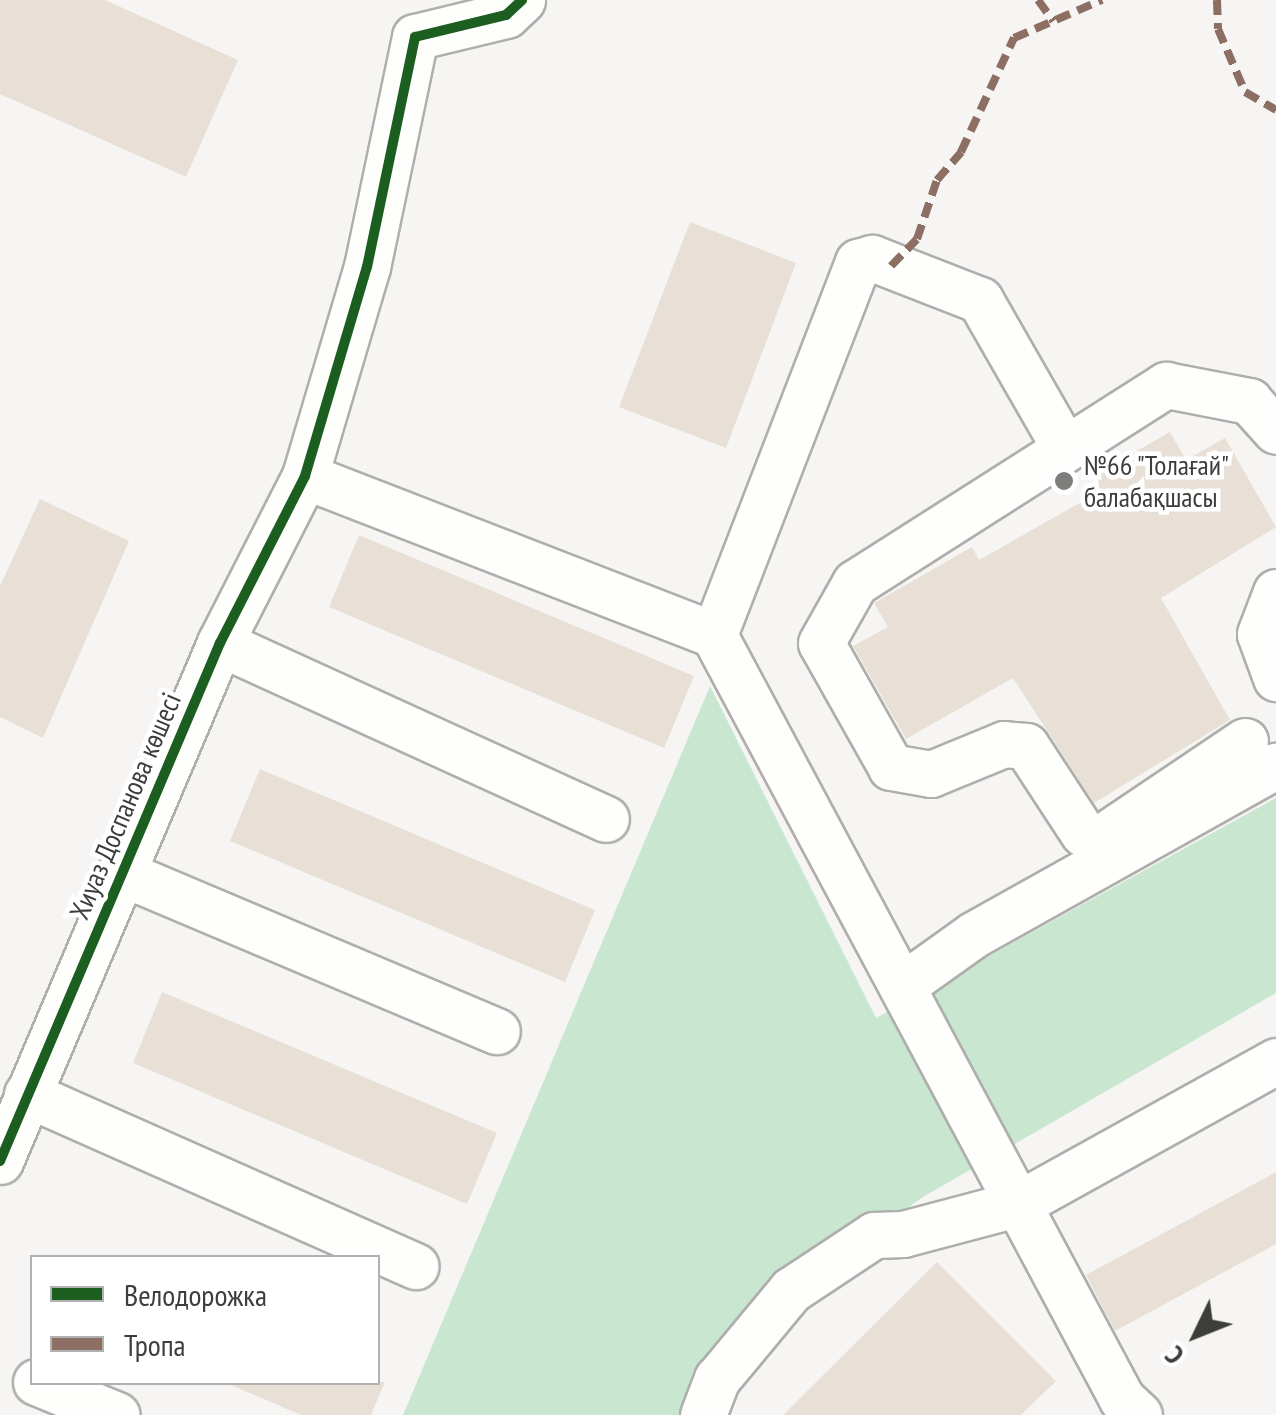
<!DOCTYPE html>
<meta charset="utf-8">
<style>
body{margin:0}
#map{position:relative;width:1276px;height:1415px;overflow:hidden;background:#f6f5f3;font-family:"PT Sans Narrow",sans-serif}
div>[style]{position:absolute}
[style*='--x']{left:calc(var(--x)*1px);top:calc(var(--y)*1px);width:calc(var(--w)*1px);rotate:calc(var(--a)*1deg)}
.green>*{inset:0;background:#c9e7d0}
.building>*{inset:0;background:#e8e0d6}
.roads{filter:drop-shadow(2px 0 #aeaead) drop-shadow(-2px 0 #aeaead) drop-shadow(0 2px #aeaead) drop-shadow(0 -2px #aeaead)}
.minor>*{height:45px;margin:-22.5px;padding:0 22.5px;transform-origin:22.5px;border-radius:22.5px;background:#fefefd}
.quiet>*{height:8px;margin-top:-4px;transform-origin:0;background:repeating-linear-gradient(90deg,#8d6e63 0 15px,transparent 0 23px)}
.cycleway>*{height:10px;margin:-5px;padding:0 5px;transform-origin:5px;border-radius:5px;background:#1b5e20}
.dots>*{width:28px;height:28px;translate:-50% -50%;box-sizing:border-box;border:5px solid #fff;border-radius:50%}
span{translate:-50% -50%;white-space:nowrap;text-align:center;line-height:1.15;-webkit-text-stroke:9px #fff;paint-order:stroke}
.poi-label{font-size:28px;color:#3d3d3c}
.left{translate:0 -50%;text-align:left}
.street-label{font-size:28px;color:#3d3d3c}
.legend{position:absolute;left:30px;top:1255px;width:350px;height:130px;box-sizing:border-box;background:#fff;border:2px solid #b1b1b1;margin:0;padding:12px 18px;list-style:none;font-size:30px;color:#3d3d3c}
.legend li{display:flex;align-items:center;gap:20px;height:50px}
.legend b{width:50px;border:2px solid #b1b1b1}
.north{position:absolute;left:1146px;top:1285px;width:100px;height:100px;-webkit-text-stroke:8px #fff;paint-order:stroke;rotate:227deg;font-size:28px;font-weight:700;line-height:40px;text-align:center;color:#3d3d3c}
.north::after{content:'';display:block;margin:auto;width:35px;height:45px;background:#3d3d3c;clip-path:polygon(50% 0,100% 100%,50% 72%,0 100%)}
</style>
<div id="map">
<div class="green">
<div style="clip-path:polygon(710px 686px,876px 1018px,1276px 798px,1276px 993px,923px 1197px,749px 1320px,708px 1415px,403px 1415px)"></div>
</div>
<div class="building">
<div style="clip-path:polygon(0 0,105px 0,238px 60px,186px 177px,0 94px)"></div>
<div style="clip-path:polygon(690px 222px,796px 263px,726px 448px,619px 407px)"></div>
<div style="clip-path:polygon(1170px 432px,1186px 460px,1225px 438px,1276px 527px,1161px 598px,1230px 720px,1094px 803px,1013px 678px,906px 739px,853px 646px,888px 627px,874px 603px,972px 547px,979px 560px,1101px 491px,1093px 476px)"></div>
<div style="clip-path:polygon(40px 499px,129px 541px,43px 738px,0 717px,0 586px)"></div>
<div style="clip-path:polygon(359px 535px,694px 676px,664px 748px,329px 607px)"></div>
<div style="clip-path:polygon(260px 769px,595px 910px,565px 982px,230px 841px)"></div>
<div style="clip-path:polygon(162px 992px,497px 1133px,467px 1204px,133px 1063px)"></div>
<div style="clip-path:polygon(1276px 1172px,1276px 1244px,1115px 1331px,1086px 1275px)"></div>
<div style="clip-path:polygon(937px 1262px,1056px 1381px,1021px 1415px,783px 1415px)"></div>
<div style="clip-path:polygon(224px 1382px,385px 1382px,371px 1415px,301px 1415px)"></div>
</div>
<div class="roads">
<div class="minor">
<div style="--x:305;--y:476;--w:439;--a:21.2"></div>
<div style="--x:714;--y:635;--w:866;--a:61.9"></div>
<div style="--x:1122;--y:1399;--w:23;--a:43"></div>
<div style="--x:1276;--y:592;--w:45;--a:110.9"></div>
<div style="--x:1260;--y:634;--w:47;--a:70"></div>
<div style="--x:714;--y:635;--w:400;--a:-68.9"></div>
<div style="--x:858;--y:262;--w:15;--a:-16"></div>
<div style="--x:872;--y:258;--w:116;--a:21.3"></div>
<div style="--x:980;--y:300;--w:167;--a:60.2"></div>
<div style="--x:220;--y:643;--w:424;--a:24.5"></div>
<div style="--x:1245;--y:741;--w:179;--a:146.1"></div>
<div style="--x:1096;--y:841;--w:15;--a:-148"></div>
<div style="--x:1083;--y:833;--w:104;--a:-123.2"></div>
<div style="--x:1026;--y:746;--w:22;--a:-175"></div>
<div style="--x:1004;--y:744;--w:79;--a:157.7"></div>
<div style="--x:931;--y:774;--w:41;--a:-170.1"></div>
<div style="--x:891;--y:767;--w:142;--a:-119.4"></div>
<div style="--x:821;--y:643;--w:69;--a:-60.5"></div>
<div style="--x:855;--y:583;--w:369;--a:-32.5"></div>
<div style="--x:1166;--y:385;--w:85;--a:10.9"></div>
<div style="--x:1249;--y:401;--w:40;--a:48"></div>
<div style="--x:120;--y:872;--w:409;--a:22.9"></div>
<div style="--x:903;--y:985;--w:86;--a:-35.5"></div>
<div style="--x:973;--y:935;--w:347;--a:-29.2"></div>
<div style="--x:27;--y:1094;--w:425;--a:23.9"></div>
<div style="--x:0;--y:1161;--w:563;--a:-66.99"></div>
<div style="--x:220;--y:643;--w:187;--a:-63"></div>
<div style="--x:305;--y:476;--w:218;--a:-73.5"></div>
<div style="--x:367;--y:267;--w:235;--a:-78.2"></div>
<div style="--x:415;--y:37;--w:94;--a:-13.6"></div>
<div style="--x:506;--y:15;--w:22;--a:-43"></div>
<div style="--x:36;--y:1382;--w:87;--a:22.2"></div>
<div style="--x:703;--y:1415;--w:39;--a:-69"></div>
<div style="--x:717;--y:1379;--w:116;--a:-50.3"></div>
<div style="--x:791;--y:1290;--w:100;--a:-33.5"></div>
<div style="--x:874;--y:1235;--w:29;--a:-2"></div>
<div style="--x:903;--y:1234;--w:121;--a:-14.8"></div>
<div style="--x:1020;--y:1203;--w:293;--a:-29"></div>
</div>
</div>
<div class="quiet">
<div style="--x:1038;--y:0;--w:26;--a:54"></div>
<div style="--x:1217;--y:0;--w:29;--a:88"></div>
<div style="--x:1218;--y:29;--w:69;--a:66.8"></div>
<div style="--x:1245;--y:92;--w:36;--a:30"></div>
<div style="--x:891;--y:266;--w:37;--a:-46"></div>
<div style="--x:917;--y:239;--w:62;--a:-71.3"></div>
<div style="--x:937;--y:180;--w:37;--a:-49"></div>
<div style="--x:961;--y:152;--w:126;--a:-65.1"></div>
<div style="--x:1014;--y:38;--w:96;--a:-23.4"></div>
</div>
<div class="cycleway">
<div style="--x:0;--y:1161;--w:563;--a:-66.99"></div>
<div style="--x:220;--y:643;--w:187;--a:-63"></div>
<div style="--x:305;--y:476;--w:218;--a:-73.5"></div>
<div style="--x:367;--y:267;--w:235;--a:-78.2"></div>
<div style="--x:415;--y:37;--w:94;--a:-13.6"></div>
<div style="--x:506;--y:15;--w:22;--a:-43"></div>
</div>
<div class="dots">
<div style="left:1064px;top:481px;background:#7e7d7c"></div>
</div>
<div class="poi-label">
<span class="left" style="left:1084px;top:481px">№66 "Толағай"<br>балабақшасы</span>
</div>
<div class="street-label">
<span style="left:125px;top:806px;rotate:-67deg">Хиуаз Доспанова көшесі</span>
</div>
<ul class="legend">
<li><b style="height:12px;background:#1b5e20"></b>Велодорожка</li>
<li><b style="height:12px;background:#8d6e63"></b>Тропа</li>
</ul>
<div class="north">С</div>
</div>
